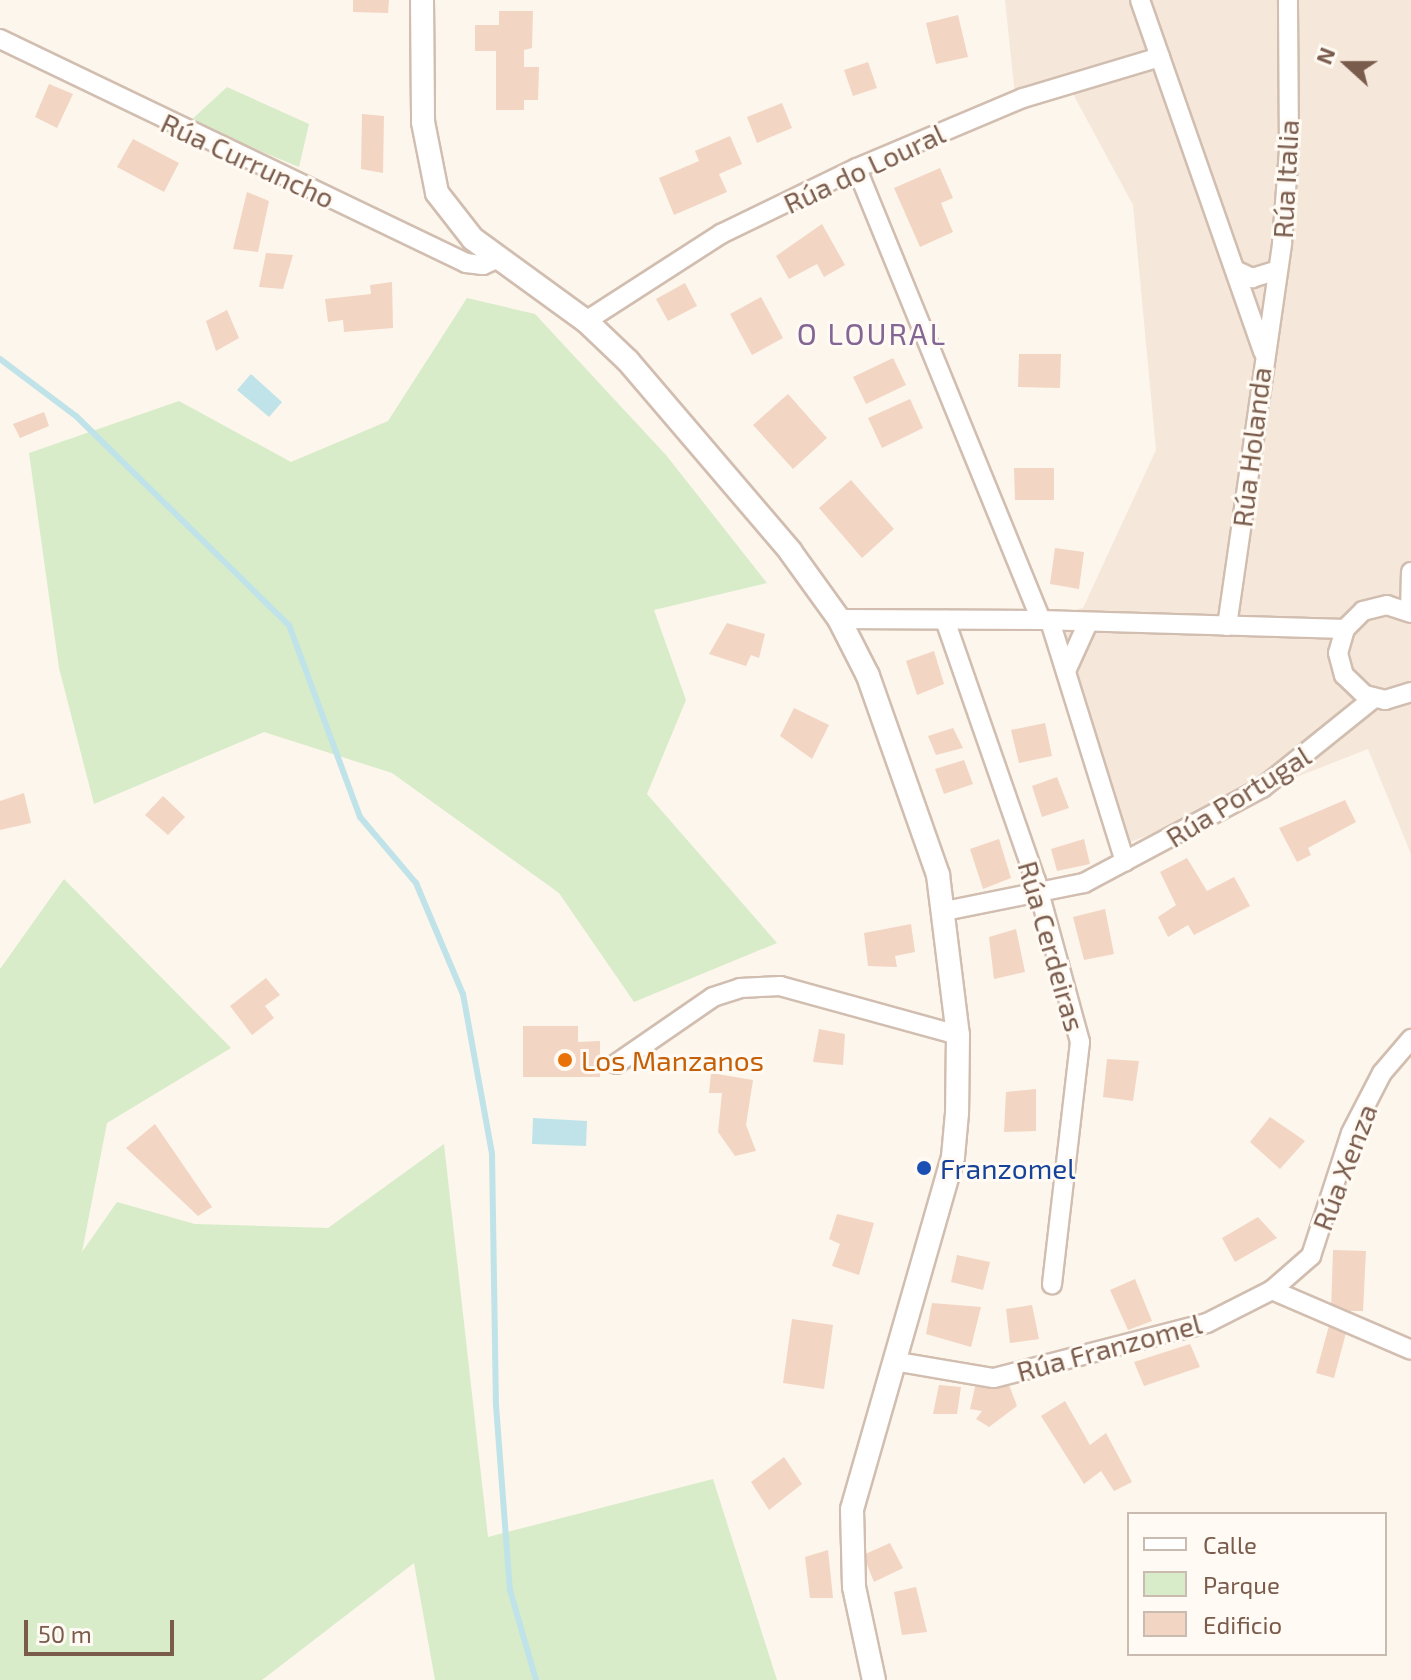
<!DOCTYPE html>
<meta charset="utf-8">
<style>
body{margin:0}
#map{position:relative;width:1411px;height:1680px;overflow:hidden;background:#fdf6ec;font-family:"Exo 2",sans-serif}
div>[style]{position:absolute}
[style*='--x']{left:calc(var(--x)*1px);top:calc(var(--y)*1px);width:calc(var(--w)*1px);rotate:calc(var(--a)*1deg)}
.residential>*{inset:0;background:#f5e8da}
.green>*{inset:0;background:#d8ecc9}
.water>*{inset:0;background:#bfe3e8}
.stream>*{height:6px;margin:-3px;padding:0 3px;transform-origin:3px;border-radius:3px;background:#bfe3e8}
.building>*{inset:0;background:#f3d5c3}
.roads{filter:drop-shadow(2px 0 #d1beb0) drop-shadow(-2px 0 #d1beb0) drop-shadow(0 2px #d1beb0) drop-shadow(0 -2px #d1beb0)}
.minor>*{height:18px;margin:-9px;padding:0 9px;transform-origin:9px;border-radius:9px;background:#fff}
.tertiary>*{height:22px;margin:-11px;padding:0 11px;transform-origin:11px;border-radius:11px;background:#fff}
.dots>*{width:22px;height:22px;translate:-50% -50%;box-sizing:border-box;border:4px solid #fffaf3;border-radius:50%}
span{translate:-50% -50%;white-space:nowrap;text-align:center;line-height:1.15;-webkit-text-stroke:6px #fffaf3;paint-order:stroke}
.street-label{font-size:28px;color:#7a5c4d}
.food-label{font-size:28px;color:#c56008}
.left{translate:0 -50%;text-align:left}
.transit-label{font-size:28px;color:#164399}
.neighbourhood-label{font-size:30px;color:#846695;letter-spacing:2px}
.legend{position:absolute;left:1127px;top:1512px;width:260px;height:144px;box-sizing:border-box;background:#fffaf3;border:2px solid #cabbb1;margin:0;padding:10px 14px;list-style:none;font-size:24px;color:#7a5c4d}
.legend li{display:flex;align-items:center;gap:16px;height:40px}
.legend b{width:40px;border:2px solid #cabbb1}
.north{position:absolute;left:1307px;top:24px;width:80px;height:80px;-webkit-text-stroke:6px #fffaf3;paint-order:stroke;rotate:291deg;font-size:22px;font-weight:700;line-height:32px;text-align:center;color:#7a5c4d}
.north::after{content:'';display:block;margin:auto;width:28px;height:36px;background:#7a5c4d;clip-path:polygon(50% 0,100% 100%,50% 72%,0 100%)}
.scale{position:absolute;left:24px;top:1620px;width:150px;height:36px;box-sizing:border-box;border:4px solid #7a5c4d;border-top:0;padding-left:10px;font-size:24px;line-height:28px;white-space:nowrap;color:#7a5c4d;-webkit-text-stroke:6px #fffaf3;paint-order:stroke}
</style>
<div id="map">
<div class="residential">
<div style="clip-path:polygon(1005px 0,1411px 0,1411px 854px,1368px 749px,1118px 847px,1040px 617px,1083px 608px,1156px 450px,1133px 205px,1073px 94px,1015px 95px)"></div>
</div>
<div class="green">
<div style="clip-path:polygon(227px 87px,309px 124px,299px 167px,189px 122px)"></div>
<div style="clip-path:polygon(467px 298px,535px 314px,666px 455px,767px 583px,654px 610px,686px 700px,647px 794px,777px 943px,634px 1002px,559px 893px,392px 773px,264px 732px,94px 804px,59px 668px,29px 453px,179px 401px,291px 462px,388px 421px)"></div>
<div style="clip-path:polygon(64px 879px,231px 1048px,107px 1123px,82px 1252px,117px 1202px,195px 1224px,328px 1228px,444px 1144px,488px 1537px,713px 1479px,777px 1680px,435px 1680px,414px 1563px,262px 1680px,0 1680px,0 969px)"></div>
</div>
<div class="water">
<div style="clip-path:polygon(251px 374px,282px 402px,269px 417px,237px 390px)"></div>
<div style="clip-path:polygon(533px 1118px,587px 1121px,586px 1146px,532px 1144px)"></div>
</div>
<div class="stream">
<div style="--x:0;--y:359;--w:95;--a:36.9"></div>
<div style="--x:76;--y:416;--w:298;--a:44.5"></div>
<div style="--x:289;--y:625;--w:205;--a:69.7"></div>
<div style="--x:360;--y:817;--w:87;--a:49.7"></div>
<div style="--x:416;--y:883;--w:121;--a:67.1"></div>
<div style="--x:463;--y:994;--w:162;--a:79.7"></div>
<div style="--x:492;--y:1153;--w:252;--a:89.1"></div>
<div style="--x:496;--y:1405;--w:186;--a:85.7"></div>
<div style="--x:510;--y:1590;--w:94;--a:73.9"></div>
</div>
<div class="building">
<div style="clip-path:polygon(353px 0,389px 0,388px 13px,353px 12px)"></div>
<div style="clip-path:polygon(499px 11px,533px 11px,532px 48px,524px 50px,524px 67px,539px 67px,538px 100px,524px 100px,524px 110px,496px 110px,496px 51px,475px 51px,475px 25px,499px 25px)"></div>
<div style="clip-path:polygon(958px 15px,968px 57px,936px 64px,926px 23px)"></div>
<div style="clip-path:polygon(868px 62px,877px 88px,853px 96px,844px 70px)"></div>
<div style="clip-path:polygon(49px 84px,73px 94px,57px 128px,35px 117px)"></div>
<div style="clip-path:polygon(782px 103px,792px 128px,757px 143px,747px 117px)"></div>
<div style="clip-path:polygon(362px 114px,384px 116px,383px 173px,361px 169px)"></div>
<div style="clip-path:polygon(730px 136px,742px 164px,719px 174px,727px 192px,674px 215px,659px 178px,699px 161px,695px 151px)"></div>
<div style="clip-path:polygon(133px 139px,179px 163px,164px 192px,117px 167px)"></div>
<div style="clip-path:polygon(940px 168px,953px 198px,941px 203px,953px 232px,920px 247px,894px 188px)"></div>
<div style="clip-path:polygon(247px 192px,269px 201px,258px 252px,233px 249px)"></div>
<div style="clip-path:polygon(822px 224px,845px 265px,824px 277px,817px 264px,789px 279px,776px 256px)"></div>
<div style="clip-path:polygon(266px 253px,293px 255px,283px 289px,259px 287px)"></div>
<div style="clip-path:polygon(392px 282px,393px 328px,344px 332px,343px 320px,328px 322px,325px 299px,371px 294px,370px 285px)"></div>
<div style="clip-path:polygon(685px 283px,697px 306px,668px 321px,656px 299px)"></div>
<div style="clip-path:polygon(761px 297px,783px 338px,752px 355px,730px 314px)"></div>
<div style="clip-path:polygon(227px 310px,239px 338px,216px 351px,206px 321px)"></div>
<div style="clip-path:polygon(1019px 354px,1061px 354px,1060px 388px,1018px 387px)"></div>
<div style="clip-path:polygon(893px 358px,906px 385px,866px 404px,853px 377px)"></div>
<div style="clip-path:polygon(788px 394px,827px 438px,793px 469px,753px 425px)"></div>
<div style="clip-path:polygon(910px 399px,923px 428px,882px 448px,868px 418px)"></div>
<div style="clip-path:polygon(44px 412px,49px 426px,20px 438px,13px 424px)"></div>
<div style="clip-path:polygon(1014px 468px,1054px 468px,1054px 500px,1015px 500px)"></div>
<div style="clip-path:polygon(851px 480px,894px 529px,862px 558px,819px 508px)"></div>
<div style="clip-path:polygon(1055px 548px,1084px 552px,1079px 589px,1050px 584px)"></div>
<div style="clip-path:polygon(727px 623px,765px 634px,759px 658px,751px 655px,746px 666px,709px 654px)"></div>
<div style="clip-path:polygon(934px 651px,944px 684px,917px 695px,906px 661px)"></div>
<div style="clip-path:polygon(794px 708px,829px 725px,812px 759px,780px 736px)"></div>
<div style="clip-path:polygon(1045px 723px,1052px 756px,1019px 763px,1011px 730px)"></div>
<div style="clip-path:polygon(953px 728px,963px 748px,936px 755px,928px 736px)"></div>
<div style="clip-path:polygon(964px 760px,973px 784px,944px 794px,935px 769px)"></div>
<div style="clip-path:polygon(1057px 777px,1069px 808px,1042px 817px,1032px 786px)"></div>
<div style="clip-path:polygon(24px 793px,31px 823px,0 830px,0 801px)"></div>
<div style="clip-path:polygon(163px 796px,185px 817px,168px 835px,145px 815px)"></div>
<div style="clip-path:polygon(1345px 800px,1356px 822px,1308px 848px,1311px 855px,1297px 862px,1279px 828px)"></div>
<div style="clip-path:polygon(999px 839px,1011px 878px,983px 889px,970px 849px)"></div>
<div style="clip-path:polygon(1084px 839px,1090px 864px,1057px 871px,1051px 849px)"></div>
<div style="clip-path:polygon(1187px 858px,1207px 891px,1234px 877px,1250px 906px,1194px 935px,1188px 925px,1168px 937px,1158px 917px,1176px 905px,1160px 872px)"></div>
<div style="clip-path:polygon(1105px 909px,1114px 954px,1084px 960px,1073px 917px)"></div>
<div style="clip-path:polygon(911px 924px,915px 952px,895px 956px,897px 967px,868px 966px,864px 933px)"></div>
<div style="clip-path:polygon(1016px 929px,1025px 972px,994px 979px,989px 937px)"></div>
<div style="clip-path:polygon(266px 978px,280px 995px,265px 1006px,274px 1018px,252px 1035px,230px 1006px)"></div>
<div style="clip-path:polygon(523px 1026px,578px 1026px,578px 1042px,600px 1041px,600px 1077px,523px 1077px)"></div>
<div style="clip-path:polygon(819px 1029px,845px 1034px,843px 1065px,813px 1062px)"></div>
<div style="clip-path:polygon(1107px 1059px,1139px 1061px,1133px 1101px,1103px 1097px)"></div>
<div style="clip-path:polygon(711px 1073px,753px 1080px,746px 1125px,756px 1151px,735px 1156px,718px 1132px,722px 1093px,709px 1093px)"></div>
<div style="clip-path:polygon(1036px 1089px,1036px 1131px,1004px 1132px,1006px 1092px)"></div>
<div style="clip-path:polygon(1270px 1117px,1305px 1141px,1280px 1169px,1250px 1142px)"></div>
<div style="clip-path:polygon(155px 1124px,212px 1207px,198px 1216px,126px 1148px)"></div>
<div style="clip-path:polygon(837px 1214px,874px 1223px,859px 1275px,832px 1266px,840px 1244px,829px 1239px)"></div>
<div style="clip-path:polygon(1258px 1217px,1277px 1238px,1235px 1262px,1222px 1238px)"></div>
<div style="clip-path:polygon(1333px 1250px,1366px 1251px,1363px 1311px,1331px 1311px)"></div>
<div style="clip-path:polygon(957px 1255px,990px 1262px,983px 1290px,951px 1282px)"></div>
<div style="clip-path:polygon(1135px 1279px,1152px 1321px,1128px 1330px,1110px 1290px)"></div>
<div style="clip-path:polygon(932px 1303px,981px 1307px,971px 1347px,926px 1334px)"></div>
<div style="clip-path:polygon(1032px 1305px,1039px 1339px,1010px 1343px,1006px 1309px)"></div>
<div style="clip-path:polygon(792px 1319px,833px 1325px,824px 1389px,783px 1383px)"></div>
<div style="clip-path:polygon(1330px 1322px,1347px 1329px,1334px 1378px,1316px 1373px)"></div>
<div style="clip-path:polygon(1190px 1344px,1200px 1367px,1144px 1386px,1134px 1362px)"></div>
<div style="clip-path:polygon(939px 1385px,961px 1387px,957px 1414px,933px 1414px)"></div>
<div style="clip-path:polygon(1009px 1385px,1017px 1406px,989px 1427px,976px 1419px,982px 1411px,970px 1409px,975px 1387px)"></div>
<div style="clip-path:polygon(1065px 1401px,1090px 1445px,1106px 1433px,1132px 1482px,1114px 1491px,1101px 1471px,1084px 1484px,1041px 1416px)"></div>
<div style="clip-path:polygon(784px 1457px,802px 1484px,769px 1510px,751px 1482px)"></div>
<div style="clip-path:polygon(890px 1543px,903px 1568px,874px 1582px,863px 1555px)"></div>
<div style="clip-path:polygon(828px 1550px,833px 1598px,810px 1598px,805px 1557px)"></div>
<div style="clip-path:polygon(916px 1587px,927px 1632px,902px 1635px,894px 1592px)"></div>
</div>
<div class="roads">
<div class="minor">
<div style="--x:1140;--y:0;--w:373;--a:70.7"></div>
<div style="--x:0;--y:39;--w:517;--a:25.67"></div>
<div style="--x:466;--y:263;--w:17;--a:7"></div>
<div style="--x:483;--y:265;--w:17;--a:-24"></div>
<div style="--x:1237;--y:271;--w:17;--a:25"></div>
<div style="--x:1252;--y:278;--w:27;--a:-17"></div>
<div style="--x:586;--y:321;--w:161;--a:-32.8"></div>
<div style="--x:721;--y:234;--w:151;--a:-25.9"></div>
<div style="--x:857;--y:168;--w:180;--a:-22.9"></div>
<div style="--x:1023;--y:98;--w:143;--a:-16.7"></div>
<div style="--x:1410;--y:612;--w:40;--a:-88.6"></div>
<div style="--x:1411;--y:613;--w:25;--a:-162"></div>
<div style="--x:1387;--y:605;--w:25;--a:166"></div>
<div style="--x:1363;--y:611;--w:25;--a:135"></div>
<div style="--x:1345;--y:629;--w:25;--a:106"></div>
<div style="--x:1338;--y:653;--w:23;--a:75"></div>
<div style="--x:1344;--y:675;--w:29;--a:44"></div>
<div style="--x:1365;--y:695;--w:21;--a:14"></div>
<div style="--x:1385;--y:700;--w:27;--a:-17"></div>
<div style="--x:839;--y:619;--w:202;--a:0.3"></div>
<div style="--x:1041;--y:620;--w:488;--a:-112.2"></div>
<div style="--x:945;--y:620;--w:276;--a:70.8"></div>
<div style="--x:1036;--y:881;--w:167;--a:74.7"></div>
<div style="--x:1080;--y:1042;--w:244;--a:96.6"></div>
<div style="--x:1041;--y:620;--w:304;--a:1.7"></div>
<div style="--x:1050;--y:621;--w:252;--a:72.7"></div>
<div style="--x:1227;--y:626;--w:387;--a:-81.8"></div>
<div style="--x:1282;--y:243;--w:93;--a:-85.7"></div>
<div style="--x:1289;--y:150;--w:150;--a:-90.4"></div>
<div style="--x:1066;--y:671;--w:51;--a:-65.5"></div>
<div style="--x:945;--y:911;--w:142;--a:-11.4"></div>
<div style="--x:1084;--y:883;--w:202;--a:-28.1"></div>
<div style="--x:1262;--y:788;--w:144;--a:-38.8"></div>
<div style="--x:616;--y:1064;--w:118;--a:-34.6"></div>
<div style="--x:713;--y:997;--w:28;--a:-18"></div>
<div style="--x:740;--y:988;--w:40;--a:-2.9"></div>
<div style="--x:780;--y:986;--w:185;--a:15.4"></div>
<div style="--x:1272;--y:1290;--w:151;--a:23.3"></div>
<div style="--x:893;--y:1361;--w:102;--a:9.6"></div>
<div style="--x:994;--y:1378;--w:220;--a:-14.5"></div>
<div style="--x:1207;--y:1323;--w:73;--a:-26.9"></div>
<div style="--x:1272;--y:1290;--w:52;--a:-41.1"></div>
<div style="--x:1311;--y:1256;--w:129;--a:-72"></div>
<div style="--x:1351;--y:1133;--w:68;--a:-62.7"></div>
<div style="--x:1382;--y:1073;--w:45;--a:-49.5"></div>
</div>
<div class="tertiary">
<div style="--x:422;--y:0;--w:122;--a:89.5"></div>
<div style="--x:423;--y:122;--w:72;--a:78.8"></div>
<div style="--x:437;--y:193;--w:58;--a:52"></div>
<div style="--x:473;--y:239;--w:140;--a:36"></div>
<div style="--x:586;--y:321;--w:58;--a:43.6"></div>
<div style="--x:628;--y:361;--w:250;--a:49.5"></div>
<div style="--x:790;--y:551;--w:84;--a:54.2"></div>
<div style="--x:839;--y:619;--w:64;--a:63"></div>
<div style="--x:868;--y:676;--w:211;--a:70.6"></div>
<div style="--x:938;--y:875;--w:161;--a:82.9"></div>
<div style="--x:958;--y:1035;--w:78;--a:90.7"></div>
<div style="--x:957;--y:1113;--w:44;--a:95.2"></div>
<div style="--x:953;--y:1157;--w:367;--a:106"></div>
<div style="--x:852;--y:1510;--w:77;--a:88.5"></div>
<div style="--x:854;--y:1587;--w:95;--a:77.9"></div>
</div>
</div>
<div class="dots">
<div style="left:565px;top:1060px;background:#e8710a"></div>
<div style="left:924px;top:1168px;background:#1a4fb4"></div>
</div>
<div class="street-label">
<span style="left:248px;top:160px;rotate:25deg">Rúa Curruncho</span>
<span style="left:864px;top:168px;rotate:-25deg">Rúa do Loural</span>
<span style="left:1285px;top:179px;rotate:-87deg">Rúa Italia</span>
<span style="left:1251px;top:447px;rotate:-83deg">Rúa Holanda</span>
<span style="left:1238px;top:796px;rotate:-32deg">Rúa Portugal</span>
<span style="left:1052px;top:946px;rotate:74deg">Rúa Cerdeiras</span>
<span style="left:1344px;top:1167px;rotate:-69deg">Rúa Xenza</span>
<span style="left:1109px;top:1347px;rotate:-15deg">Rúa Franzomel</span>
</div>
<div class="food-label">
<span class="left" style="left:581px;top:1060px">Los Manzanos</span>
</div>
<div class="transit-label">
<span class="left" style="left:940px;top:1168px">Franzomel</span>
</div>
<div class="neighbourhood-label">
<span style="left:872px;top:333px">O LOURAL</span>
</div>
<ul class="legend">
<li><b style="height:10px;background:#fff"></b>Calle</li>
<li><b style="height:22px;background:#d8ecc9"></b>Parque</li>
<li><b style="height:22px;background:#f3d5c3"></b>Edificio</li>
</ul>
<div class="north">N</div>
<div class="scale">50 m</div>
</div>
